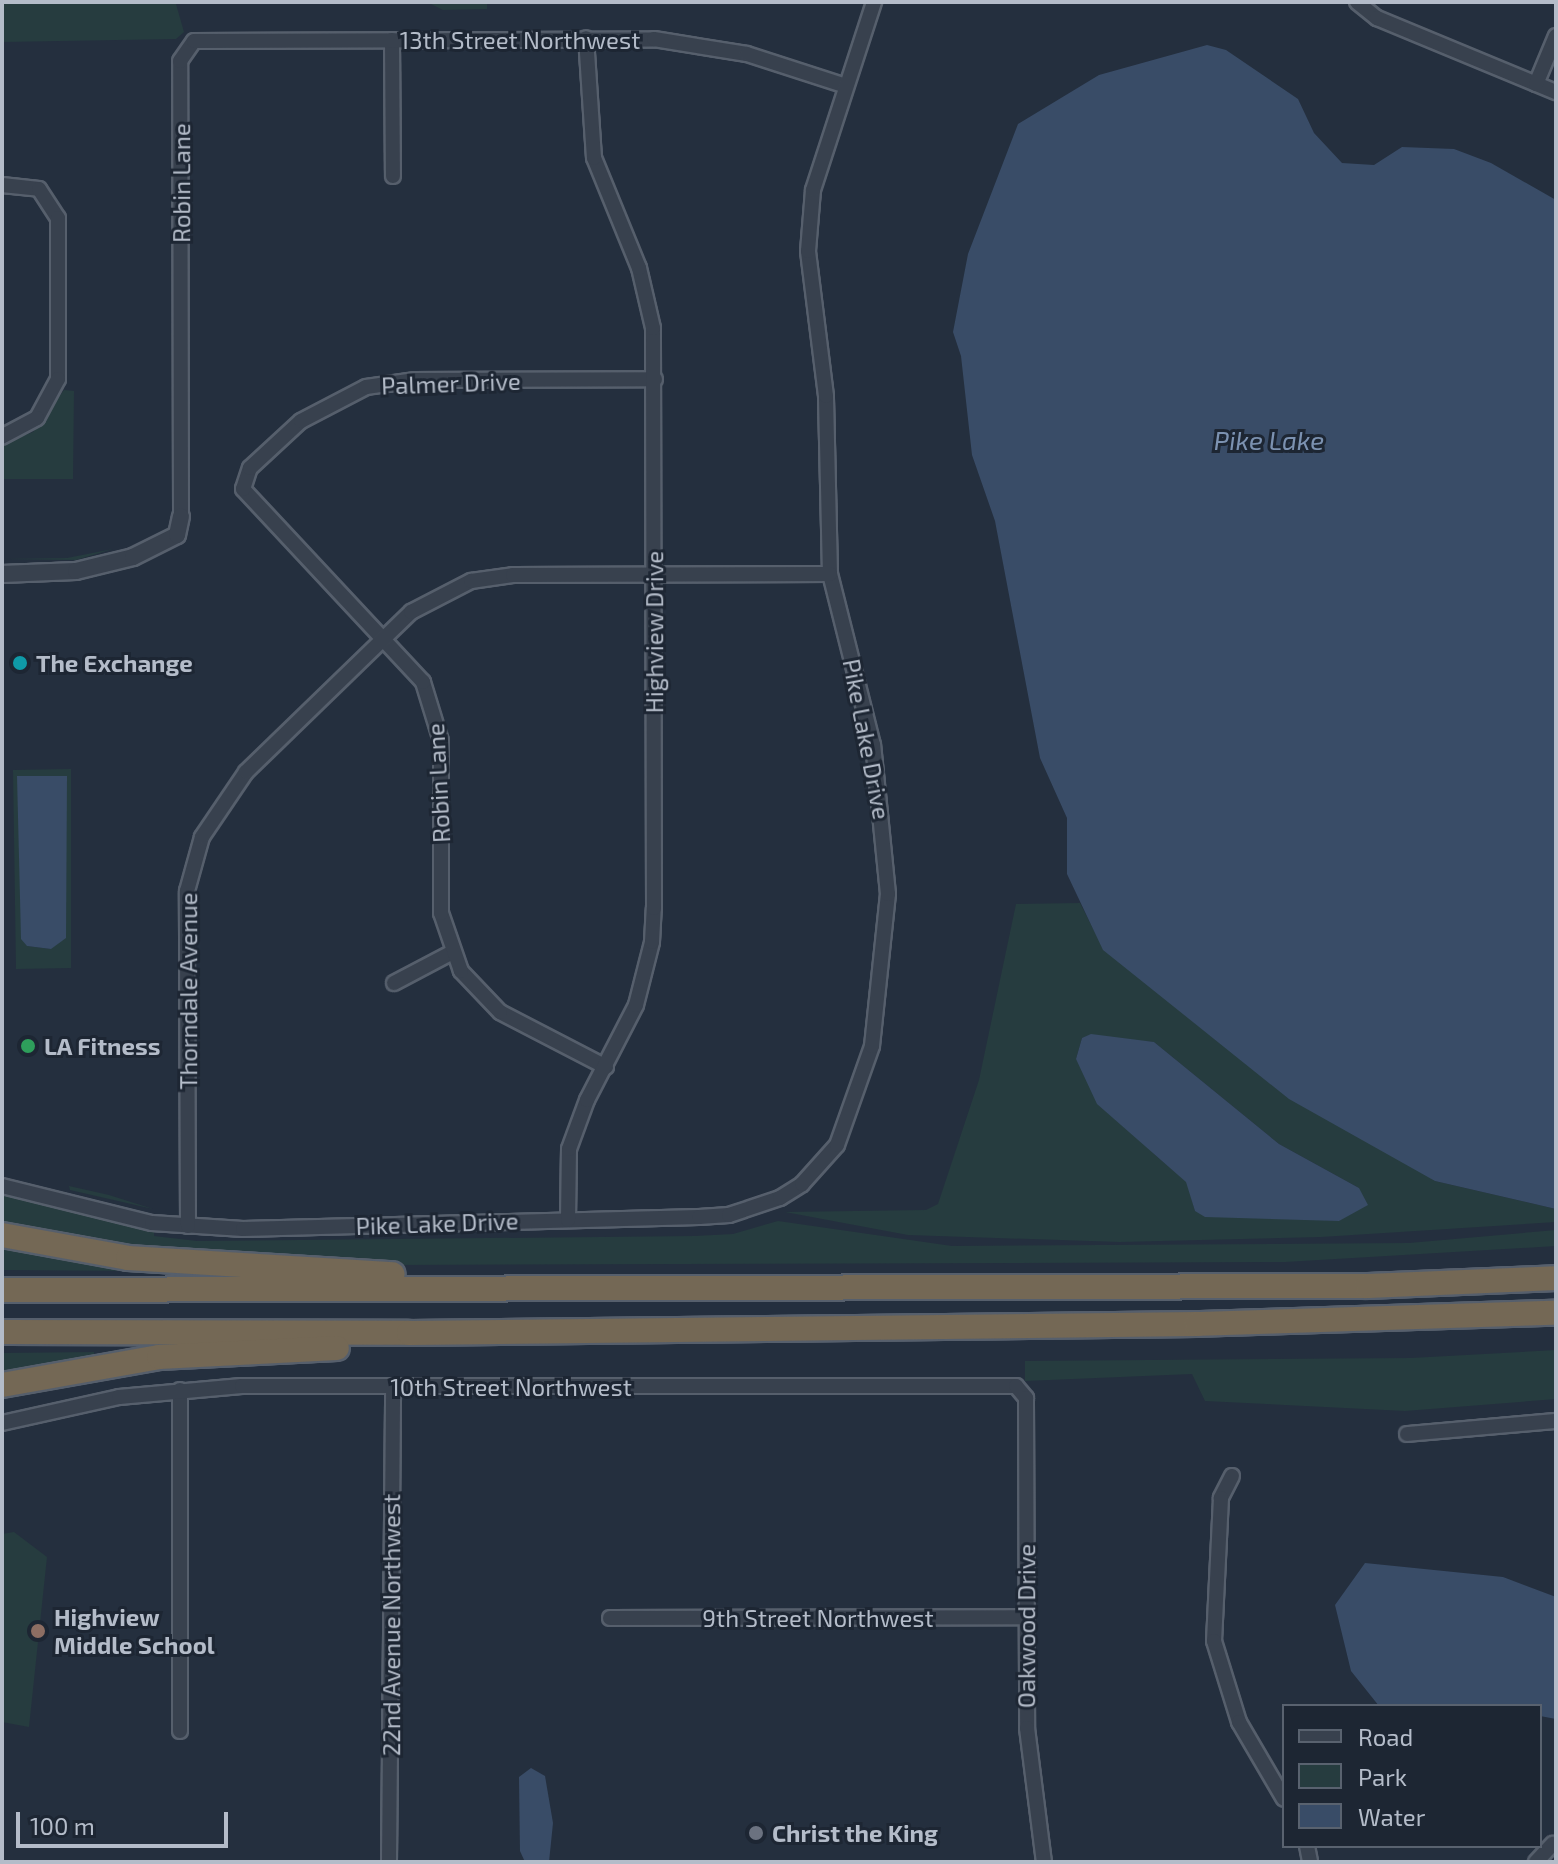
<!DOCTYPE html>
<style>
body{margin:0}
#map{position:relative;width:1558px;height:1864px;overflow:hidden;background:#242f3e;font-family:"Exo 2",sans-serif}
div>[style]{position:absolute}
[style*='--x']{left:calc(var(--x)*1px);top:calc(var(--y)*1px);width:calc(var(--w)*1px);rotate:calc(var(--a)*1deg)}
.green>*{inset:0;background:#263c3f}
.water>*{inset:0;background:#394c67}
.roads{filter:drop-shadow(2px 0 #565f6c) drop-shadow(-2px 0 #565f6c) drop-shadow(0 2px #565f6c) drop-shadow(0 -2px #565f6c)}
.minor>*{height:14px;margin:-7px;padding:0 7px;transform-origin:7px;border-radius:7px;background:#38414e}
.tertiary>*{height:16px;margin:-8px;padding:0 8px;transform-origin:8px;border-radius:8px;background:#38414e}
.motorway>*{height:24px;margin:-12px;padding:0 12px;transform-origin:12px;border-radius:12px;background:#746855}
.dots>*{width:22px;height:22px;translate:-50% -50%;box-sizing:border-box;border:4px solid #1d2633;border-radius:50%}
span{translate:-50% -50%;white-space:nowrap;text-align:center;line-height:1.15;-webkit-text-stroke:6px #1d2633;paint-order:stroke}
.street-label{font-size:24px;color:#b4bcc9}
.poi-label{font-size:24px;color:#b4bcc9;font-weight:700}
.left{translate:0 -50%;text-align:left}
.water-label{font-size:26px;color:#7c92b1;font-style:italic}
.frame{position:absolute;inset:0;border:4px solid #b4bcc9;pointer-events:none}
.legend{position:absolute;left:1282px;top:1704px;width:260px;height:144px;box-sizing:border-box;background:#1d2633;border:2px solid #59626f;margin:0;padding:10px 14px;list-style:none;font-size:24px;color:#b4bcc9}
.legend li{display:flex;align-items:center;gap:16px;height:40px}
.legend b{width:40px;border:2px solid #59626f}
.scale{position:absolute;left:16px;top:1812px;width:212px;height:36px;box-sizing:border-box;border:4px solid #b4bcc9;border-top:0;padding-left:10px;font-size:24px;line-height:28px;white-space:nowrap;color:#b4bcc9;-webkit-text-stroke:6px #1d2633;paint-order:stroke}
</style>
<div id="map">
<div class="green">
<div style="clip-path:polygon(2px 2px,168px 2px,176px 4px,184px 32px,176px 39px,2px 42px)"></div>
<div style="clip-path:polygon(427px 2px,487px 2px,487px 9px,443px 10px)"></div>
<div style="clip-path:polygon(64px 390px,74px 391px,73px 479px,2px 479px,2px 444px,33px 432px)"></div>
<div style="clip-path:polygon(113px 549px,76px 560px,5px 559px,67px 558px)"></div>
<div style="clip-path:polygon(evenodd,71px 769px,71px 968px,16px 969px,13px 770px,71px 769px,18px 776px,67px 777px,51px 949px,27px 946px,18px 776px)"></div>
<div style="clip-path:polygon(evenodd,1080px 903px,1104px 950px,1435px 1181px,1556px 1209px,1556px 1222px,1321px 1237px,1120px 1242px,908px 1235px,785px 1212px,926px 1210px,938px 1204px,979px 1080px,1016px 904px,1080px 903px,1082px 1038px,1154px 1042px,1279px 1144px,1359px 1188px,1352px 1211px,1339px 1221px,1195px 1211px,1187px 1182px,1154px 1154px,1076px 1059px,1082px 1038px)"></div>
<div style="clip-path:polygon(69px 1186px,109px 1195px,153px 1209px,70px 1190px)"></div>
<div style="clip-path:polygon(2px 1194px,154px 1231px,154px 1236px,197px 1241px,695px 1236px,733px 1234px,778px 1221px,952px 1246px,1409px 1243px,1556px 1230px,1556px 1246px,1285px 1262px,393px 1265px,130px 1252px,2px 1224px)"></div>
<div style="clip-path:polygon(2px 1243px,136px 1265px,136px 1271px,2px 1270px)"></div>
<div style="clip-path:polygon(1556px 1350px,1556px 1399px,1405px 1411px,1205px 1401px,1192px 1374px,1025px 1381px,1025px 1361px,1411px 1358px)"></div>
<div style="clip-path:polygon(94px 1352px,95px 1359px,2px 1377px,2px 1353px)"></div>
<div style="clip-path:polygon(14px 1532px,47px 1557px,29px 1727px,2px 1722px,2px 1534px)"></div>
</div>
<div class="water">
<div style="clip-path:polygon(1207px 45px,1226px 50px,1298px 99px,1314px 133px,1342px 163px,1374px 165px,1402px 147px,1454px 149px,1491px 163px,1556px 200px,1556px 1209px,1435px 1181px,1289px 1099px,1103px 950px,1067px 874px,1067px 818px,1040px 758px,995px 521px,972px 455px,961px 356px,953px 332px,968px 254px,1018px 124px,1099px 75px)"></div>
<div style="clip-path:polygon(17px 776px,67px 776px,66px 938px,51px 949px,27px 946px,21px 939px)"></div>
<div style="clip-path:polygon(1091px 1034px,1154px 1042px,1279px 1144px,1359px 1188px,1368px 1205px,1339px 1221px,1205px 1217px,1195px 1211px,1186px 1182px,1097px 1104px,1076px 1059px,1082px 1038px)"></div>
<div style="clip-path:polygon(1365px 1563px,1503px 1577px,1556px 1597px,1556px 1719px,1540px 1716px,1540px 1706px,1379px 1706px,1351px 1671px,1335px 1605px)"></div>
<div style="clip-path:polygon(531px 1768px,545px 1776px,553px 1823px,549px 1862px,525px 1862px,520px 1851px,519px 1777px)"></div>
</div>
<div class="roads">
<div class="minor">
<div style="--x:1357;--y:2;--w:26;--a:39"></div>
<div style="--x:1377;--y:18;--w:194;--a:22.5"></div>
<div style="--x:392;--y:40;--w:136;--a:89.6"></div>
<div style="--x:1536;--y:84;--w:52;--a:-67.4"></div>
<div style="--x:2;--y:185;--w:37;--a:6"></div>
<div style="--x:39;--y:189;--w:35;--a:57"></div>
<div style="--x:58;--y:218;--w:161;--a:90"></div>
<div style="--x:58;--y:379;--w:44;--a:118.3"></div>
<div style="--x:37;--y:418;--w:40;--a:152"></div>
<div style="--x:181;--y:516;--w:455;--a:-90.1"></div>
<div style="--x:180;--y:61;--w:24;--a:-55"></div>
<div style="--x:194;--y:41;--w:460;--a:-0.2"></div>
<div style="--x:654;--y:39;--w:94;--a:9.2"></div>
<div style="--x:747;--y:54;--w:104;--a:17.9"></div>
<div style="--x:394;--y:983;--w:64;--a:-27.8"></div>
<div style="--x:606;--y:1067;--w:119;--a:-152.6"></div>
<div style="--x:500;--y:1012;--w:57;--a:-133.6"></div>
<div style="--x:461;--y:971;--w:61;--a:-109"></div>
<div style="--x:441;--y:913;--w:172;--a:-90"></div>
<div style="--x:441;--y:741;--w:62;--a:-107"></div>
<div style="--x:423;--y:682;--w:264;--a:-133"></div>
<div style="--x:243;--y:489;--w:22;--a:-72"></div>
<div style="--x:250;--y:468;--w:69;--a:-42.7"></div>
<div style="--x:301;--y:421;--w:73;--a:-27.6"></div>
<div style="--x:366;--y:387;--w:50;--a:-8"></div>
<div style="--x:416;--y:380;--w:239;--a:-0.2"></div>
<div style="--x:2;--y:1186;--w:154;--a:13.9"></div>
<div style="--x:152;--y:1223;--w:91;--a:3.8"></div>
<div style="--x:243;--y:1229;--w:456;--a:-1.5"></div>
<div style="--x:699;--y:1217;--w:30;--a:-4"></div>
<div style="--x:729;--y:1215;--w:54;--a:-18.4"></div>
<div style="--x:780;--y:1198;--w:26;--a:-32"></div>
<div style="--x:802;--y:1184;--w:52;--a:-48.1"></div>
<div style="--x:837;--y:1145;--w:105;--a:-70.5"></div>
<div style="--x:872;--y:1046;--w:153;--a:-84"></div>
<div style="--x:888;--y:894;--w:150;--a:-95.7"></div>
<div style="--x:873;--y:745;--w:176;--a:-104.1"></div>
<div style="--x:830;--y:574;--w:178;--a:-91.3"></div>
<div style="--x:826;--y:396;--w:146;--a:-97.1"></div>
<div style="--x:808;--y:251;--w:61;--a:-85.3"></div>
<div style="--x:813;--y:190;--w:198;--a:-72"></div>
<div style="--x:568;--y:1220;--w:71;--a:-89.2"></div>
<div style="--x:569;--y:1149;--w:52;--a:-69.8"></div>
<div style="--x:587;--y:1100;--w:107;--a:-62.7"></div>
<div style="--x:636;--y:1005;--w:65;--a:-75.7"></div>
<div style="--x:652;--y:942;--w:34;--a:-87"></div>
<div style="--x:654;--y:908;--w:580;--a:-90.1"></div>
<div style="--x:653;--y:328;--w:62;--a:-103.1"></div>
<div style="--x:639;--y:268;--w:119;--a:-112.2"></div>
<div style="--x:594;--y:158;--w:120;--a:-93.8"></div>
<div style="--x:188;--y:1226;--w:335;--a:-90.2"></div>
<div style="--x:187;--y:891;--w:56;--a:-74.5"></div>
<div style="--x:202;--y:837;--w:78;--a:-55.9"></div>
<div style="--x:246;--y:772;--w:230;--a:-44.1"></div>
<div style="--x:411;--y:612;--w:68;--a:-27.3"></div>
<div style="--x:471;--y:581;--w:42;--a:-8.1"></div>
<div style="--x:513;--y:575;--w:317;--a:-0.2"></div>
<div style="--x:180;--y:1390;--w:341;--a:90"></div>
<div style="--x:2;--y:1423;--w:120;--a:-12.5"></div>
<div style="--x:119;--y:1397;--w:123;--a:-5.1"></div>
<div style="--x:242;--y:1386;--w:774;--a:0"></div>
<div style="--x:1016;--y:1386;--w:16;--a:50"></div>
<div style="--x:1026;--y:1398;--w:330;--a:89.8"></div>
<div style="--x:1027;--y:1728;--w:135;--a:82.8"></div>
<div style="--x:1407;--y:1434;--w:150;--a:-5"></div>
<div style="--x:1232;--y:1476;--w:25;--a:117"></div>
<div style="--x:1221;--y:1498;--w:143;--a:92.8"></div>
<div style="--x:1214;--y:1641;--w:85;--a:72.8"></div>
<div style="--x:1239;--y:1722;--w:89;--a:59.7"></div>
<div style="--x:610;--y:1618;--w:416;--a:-0.1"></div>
<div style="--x:1307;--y:1846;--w:16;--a:79"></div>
<div style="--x:389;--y:1862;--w:474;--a:-89.5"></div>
<div style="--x:1536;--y:1862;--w:25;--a:-47"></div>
</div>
<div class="tertiary">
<div style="--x:2;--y:574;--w:74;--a:-2.3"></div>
<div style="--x:76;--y:571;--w:59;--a:-13.8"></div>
<div style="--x:133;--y:557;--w:49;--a:-26.6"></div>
<div style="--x:177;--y:535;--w:19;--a:-78"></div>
</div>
<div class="motorway">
<div style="--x:2;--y:1235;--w:128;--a:10.3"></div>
<div style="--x:128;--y:1258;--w:265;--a:3.5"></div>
<div style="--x:2;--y:1290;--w:1366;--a:-0.17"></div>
<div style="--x:1368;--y:1286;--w:188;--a:-2.4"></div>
<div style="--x:2;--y:1332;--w:407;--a:0.1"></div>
<div style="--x:409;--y:1333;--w:788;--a:-0.65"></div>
<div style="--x:1197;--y:1324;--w:359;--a:-1.8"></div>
<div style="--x:2;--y:1385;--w:159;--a:-10.1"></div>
<div style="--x:159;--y:1357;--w:178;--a:-2.9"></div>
</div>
</div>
<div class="dots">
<div style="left:20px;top:663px;background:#0f9aa8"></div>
<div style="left:28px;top:1046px;background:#2e9e5b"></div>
<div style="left:38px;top:1631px;background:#8d6e63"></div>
<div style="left:756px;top:1833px;background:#6b7280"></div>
</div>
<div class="street-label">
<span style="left:520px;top:40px">13th Street Northwest</span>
<span style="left:181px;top:183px;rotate:-90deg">Robin Lane</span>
<span style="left:451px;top:383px;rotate:-2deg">Palmer Drive</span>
<span style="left:654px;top:632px;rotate:-90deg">Highview Drive</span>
<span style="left:867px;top:739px;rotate:79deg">Pike Lake Drive</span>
<span style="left:438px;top:783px;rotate:-93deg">Robin Lane</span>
<span style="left:188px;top:991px;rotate:-90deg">Thorndale Avenue</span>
<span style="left:437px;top:1223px;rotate:-2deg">Pike Lake Drive</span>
<span style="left:511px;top:1387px">10th Street Northwest</span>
<span style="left:818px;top:1618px">9th Street Northwest</span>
<span style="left:391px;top:1625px;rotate:-90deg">22nd Avenue Northwest</span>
<span style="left:1026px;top:1626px;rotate:-90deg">Oakwood Drive</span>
</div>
<div class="poi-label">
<span class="left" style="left:36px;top:663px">The Exchange</span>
<span class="left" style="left:44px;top:1046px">LA Fitness</span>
<span class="left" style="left:54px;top:1631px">Highview<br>Middle School</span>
<span class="left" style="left:772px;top:1833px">Christ the King</span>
</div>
<div class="water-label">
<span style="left:1269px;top:440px">Pike Lake</span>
</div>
<div class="frame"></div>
<ul class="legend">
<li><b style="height:10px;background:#38414e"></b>Road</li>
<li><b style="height:22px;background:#263c3f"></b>Park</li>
<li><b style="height:22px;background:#394c67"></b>Water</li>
</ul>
<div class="scale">100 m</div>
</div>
